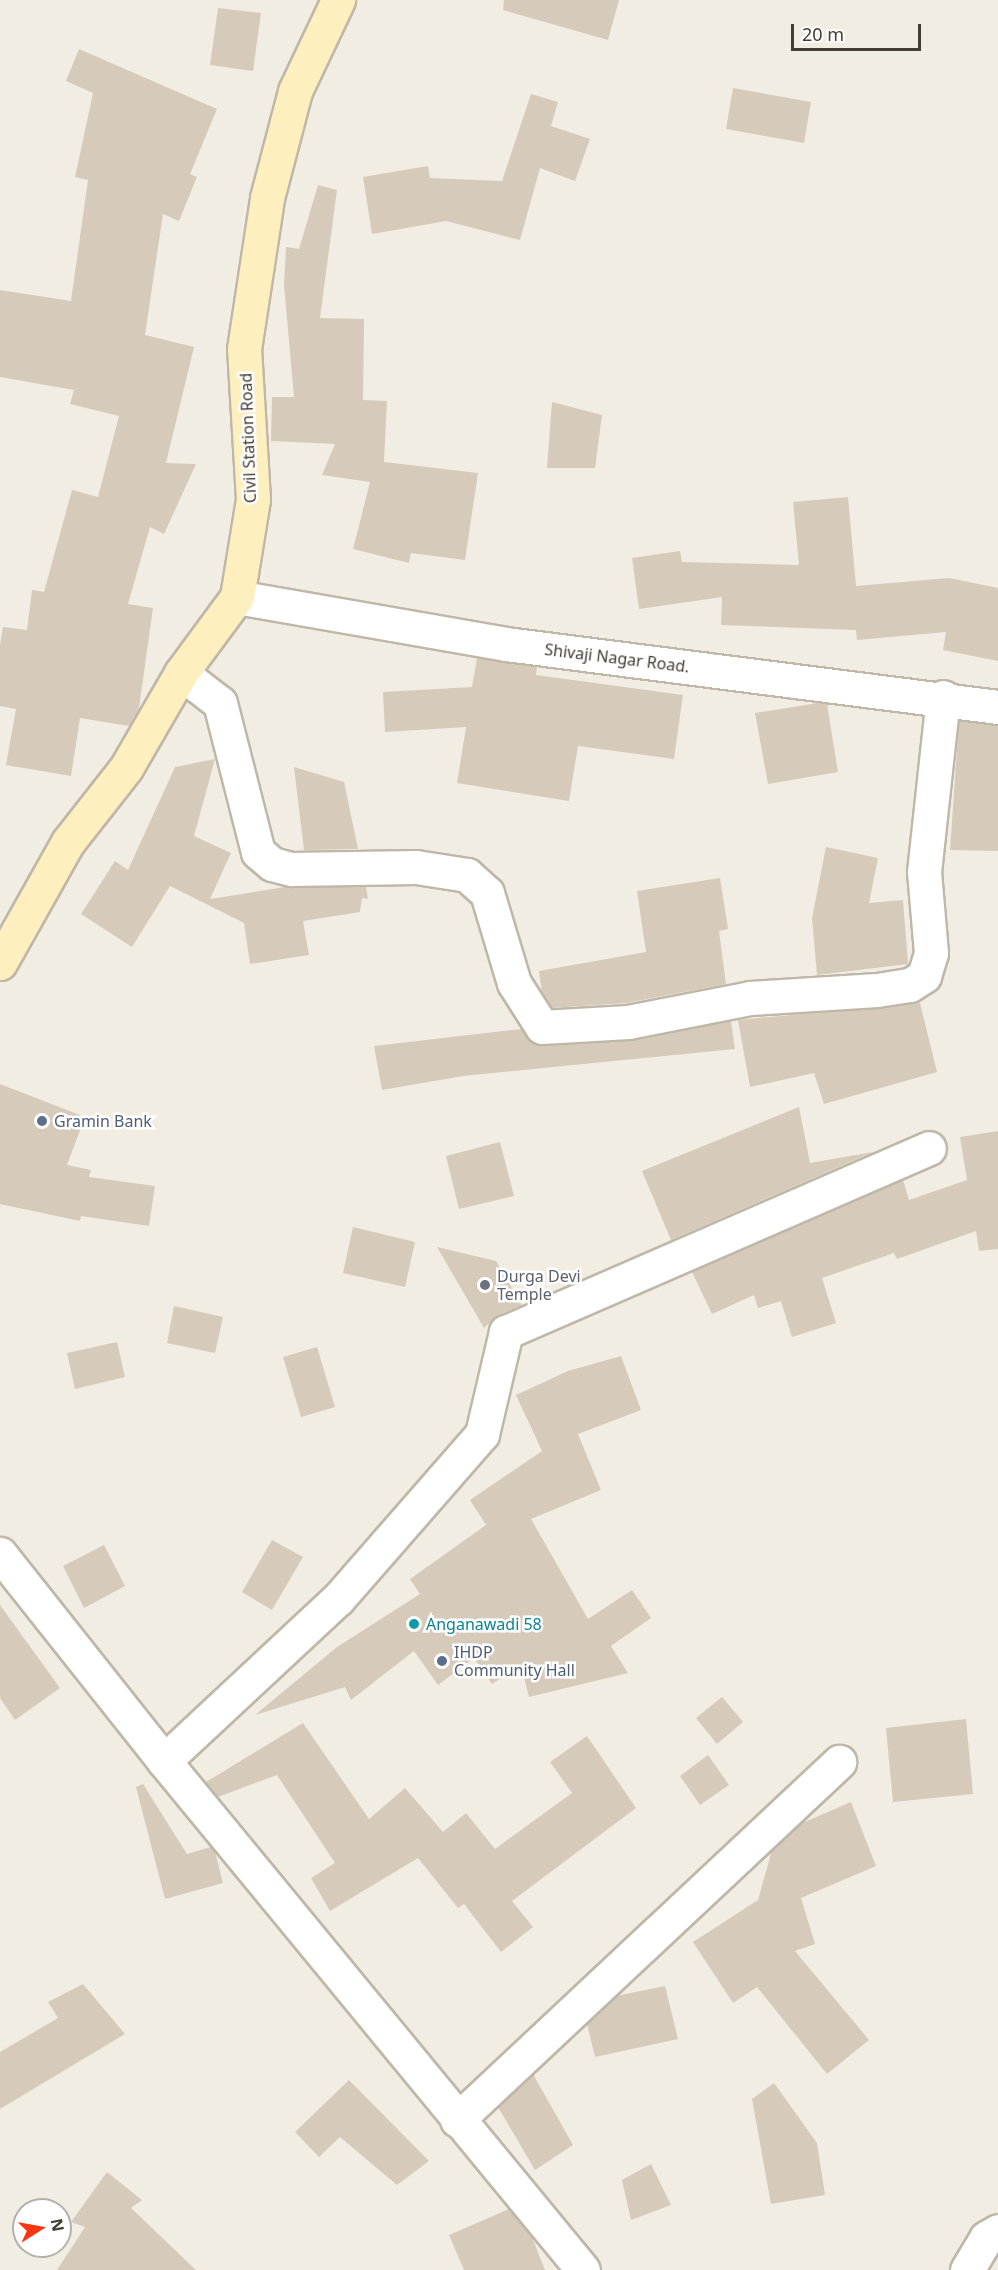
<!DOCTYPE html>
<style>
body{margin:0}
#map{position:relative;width:998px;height:2270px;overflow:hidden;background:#f1ede2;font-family:"Noto Sans",sans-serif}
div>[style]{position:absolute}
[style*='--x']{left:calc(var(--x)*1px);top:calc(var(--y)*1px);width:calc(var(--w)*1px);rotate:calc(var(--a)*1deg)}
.building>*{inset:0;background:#d6cbbb}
.roads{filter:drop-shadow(2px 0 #bfb7a8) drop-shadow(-2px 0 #bfb7a8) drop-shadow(0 2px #bfb7a8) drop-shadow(0 -2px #bfb7a8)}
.street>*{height:33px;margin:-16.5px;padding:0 16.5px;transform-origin:16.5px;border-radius:16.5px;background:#fff}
.secondary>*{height:33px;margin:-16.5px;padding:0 16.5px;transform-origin:16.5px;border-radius:16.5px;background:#feefbf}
.dots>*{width:16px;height:16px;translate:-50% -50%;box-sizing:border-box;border:3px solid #fff;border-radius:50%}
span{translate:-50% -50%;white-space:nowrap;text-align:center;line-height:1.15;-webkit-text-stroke:5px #fff;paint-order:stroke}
.street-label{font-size:16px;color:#433c33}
.service-label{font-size:16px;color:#4e5e75}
.left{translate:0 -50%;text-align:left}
.worship-label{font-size:16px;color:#5b616d}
.culture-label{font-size:16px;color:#0d838f}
.north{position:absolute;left:12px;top:2198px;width:60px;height:60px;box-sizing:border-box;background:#fff;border:2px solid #b4b1ad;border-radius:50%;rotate:79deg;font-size:16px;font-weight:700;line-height:24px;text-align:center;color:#433c33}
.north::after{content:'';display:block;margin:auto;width:21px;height:27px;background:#f93411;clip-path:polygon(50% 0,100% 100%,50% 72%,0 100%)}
.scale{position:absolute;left:791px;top:24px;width:130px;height:27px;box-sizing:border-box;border:3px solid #433c33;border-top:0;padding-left:8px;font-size:18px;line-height:21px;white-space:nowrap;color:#433c33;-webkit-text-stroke:4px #fff;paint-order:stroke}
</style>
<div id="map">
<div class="building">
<div style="clip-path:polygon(504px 0,619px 0,608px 40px,503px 10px)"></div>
<div style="clip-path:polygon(218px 8px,261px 13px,253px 71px,210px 65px)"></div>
<div style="clip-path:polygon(79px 49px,217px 109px,190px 174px,197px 177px,179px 221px,163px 214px,145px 335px,194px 347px,166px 463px,196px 464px,164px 534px,150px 527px,128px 604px,153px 608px,139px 708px,129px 726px,80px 718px,71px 776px,6px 765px,16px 709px,0 706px,0 645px,3px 627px,27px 630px,32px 590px,44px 592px,72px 490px,98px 497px,119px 416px,70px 404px,74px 390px,0 377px,0 290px,71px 301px,88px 180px,75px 177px,93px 93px,66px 81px)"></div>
<div style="clip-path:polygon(733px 88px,811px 102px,804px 143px,726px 129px)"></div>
<div style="clip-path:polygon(531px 94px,558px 102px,551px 126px,590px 139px,575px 181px,540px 168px,520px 240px,446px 221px,372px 234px,363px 177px,428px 166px,430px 178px,502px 181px)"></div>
<div style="clip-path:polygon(318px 185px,337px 190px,320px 318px,364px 319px,363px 400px,387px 401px,384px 462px,478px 473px,465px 560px,411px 553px,409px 563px,353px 549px,370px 482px,322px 475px,335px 444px,271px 441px,272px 397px,294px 397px,284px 285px,286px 247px,299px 249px)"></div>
<div style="clip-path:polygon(552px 402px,602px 415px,595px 468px,547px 468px)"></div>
<div style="clip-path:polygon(848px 497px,856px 586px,949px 578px,998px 588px,998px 661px,943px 650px,946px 632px,857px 640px,856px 630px,721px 625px,722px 597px,639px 609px,632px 558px,680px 551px,682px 562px,799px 565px,793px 502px)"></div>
<div style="clip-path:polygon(477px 658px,537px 667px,536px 675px,683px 695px,674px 759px,578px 746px,569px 801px,457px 783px,466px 727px,385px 732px,383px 692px,472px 687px)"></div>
<div style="clip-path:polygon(818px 703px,827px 704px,838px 772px,768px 784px,755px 713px)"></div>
<div style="clip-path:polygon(959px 721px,998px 725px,998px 851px,950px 850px)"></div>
<div style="clip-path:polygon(215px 759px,194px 836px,231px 853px,210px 899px,285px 887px,366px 887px,368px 899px,362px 898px,360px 912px,303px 921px,309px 955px,250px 964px,244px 923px,170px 886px,132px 947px,81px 914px,115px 861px,128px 870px,175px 767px)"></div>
<div style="clip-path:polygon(294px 767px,344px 782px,358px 849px,304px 850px)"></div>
<div style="clip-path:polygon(826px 847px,878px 858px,869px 903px,903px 900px,908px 964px,817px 975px,812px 918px)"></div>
<div style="clip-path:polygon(720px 878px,728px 929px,719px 931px,726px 984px,626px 1003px,552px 1008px,542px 993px,539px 971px,646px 952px,637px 891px)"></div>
<div style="clip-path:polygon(920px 1003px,937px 1072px,824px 1104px,814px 1073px,750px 1087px,738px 1020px)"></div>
<div style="clip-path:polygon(731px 1021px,735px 1049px,463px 1076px,382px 1090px,374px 1046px,521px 1029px,533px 1043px,542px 1046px,629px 1041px)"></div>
<div style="clip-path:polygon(0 1084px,85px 1117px,67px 1165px,91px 1170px,89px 1177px,155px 1186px,149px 1226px,81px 1216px,80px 1221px,0 1204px)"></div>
<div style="clip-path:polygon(799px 1107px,810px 1163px,873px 1152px,671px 1240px,642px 1171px)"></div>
<div style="clip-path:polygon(998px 1131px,998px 1249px,979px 1251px,976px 1231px,897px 1259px,894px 1253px,822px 1278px,836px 1323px,792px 1337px,781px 1301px,758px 1308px,754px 1295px,712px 1314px,692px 1272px,903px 1180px,909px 1200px,967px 1180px,960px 1137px)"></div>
<div style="clip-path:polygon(500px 1142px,514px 1196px,459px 1209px,446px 1156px)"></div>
<div style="clip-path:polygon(353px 1227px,415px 1242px,405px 1287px,343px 1273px)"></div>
<div style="clip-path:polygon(437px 1247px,496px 1261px,522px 1305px,498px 1315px,484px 1328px)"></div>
<div style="clip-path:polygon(174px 1306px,223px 1317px,215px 1353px,167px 1343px)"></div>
<div style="clip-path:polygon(117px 1342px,125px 1377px,75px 1389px,67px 1353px)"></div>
<div style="clip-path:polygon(317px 1347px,335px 1407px,301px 1417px,283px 1357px)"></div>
<div style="clip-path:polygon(621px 1356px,641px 1410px,578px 1434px,601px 1490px,531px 1519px,588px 1619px,632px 1590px,651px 1618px,611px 1646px,628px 1673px,529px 1697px,521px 1665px,492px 1684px,474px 1658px,438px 1685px,414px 1651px,351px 1700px,345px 1687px,255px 1715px,337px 1647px,420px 1594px,410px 1579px,486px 1525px,470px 1500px,542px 1451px,516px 1395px,568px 1371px)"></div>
<div style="clip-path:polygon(272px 1540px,303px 1557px,272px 1610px,242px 1592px)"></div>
<div style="clip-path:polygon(104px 1545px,125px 1586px,84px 1608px,63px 1566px)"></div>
<div style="clip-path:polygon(0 1605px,60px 1688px,15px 1720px,0 1698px)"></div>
<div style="clip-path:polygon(722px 1697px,743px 1722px,717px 1744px,696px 1718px)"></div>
<div style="clip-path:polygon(966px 1719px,973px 1794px,893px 1802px,886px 1728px)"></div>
<div style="clip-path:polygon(303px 1723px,369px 1819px,405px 1788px,443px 1832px,466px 1813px,495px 1849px,572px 1793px,550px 1762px,587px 1736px,636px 1808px,512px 1901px,533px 1927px,501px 1952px,464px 1904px,458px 1908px,418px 1858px,330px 1911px,311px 1878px,335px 1863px,277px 1775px,218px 1797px,206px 1782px)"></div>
<div style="clip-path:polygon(708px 1755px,729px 1785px,700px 1805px,680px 1776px)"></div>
<div style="clip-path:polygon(143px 1784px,187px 1854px,211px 1847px,215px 1852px,223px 1883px,165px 1899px,136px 1787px)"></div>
<div style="clip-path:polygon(851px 1802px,876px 1866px,801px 1898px,815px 1944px,795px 1951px,869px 2040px,827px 2074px,757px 1987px,733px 2003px,693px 1942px,758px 1900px,772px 1850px,800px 1824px)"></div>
<div style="clip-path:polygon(83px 1984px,125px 2034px,0 2109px,0 2052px,58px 2018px,48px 2002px)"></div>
<div style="clip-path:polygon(665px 1986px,678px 2039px,595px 2057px,587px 2024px,616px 1996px)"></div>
<div style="clip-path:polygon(533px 2074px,573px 2145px,535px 2170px,498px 2107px)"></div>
<div style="clip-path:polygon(349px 2080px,429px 2161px,397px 2185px,340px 2137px,319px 2157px,295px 2132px)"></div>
<div style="clip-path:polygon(774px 2083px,817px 2143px,825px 2195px,771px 2204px,752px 2099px)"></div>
<div style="clip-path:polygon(651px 2164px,671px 2205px,631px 2220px,622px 2180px)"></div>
<div style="clip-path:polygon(107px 2172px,142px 2200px,131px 2208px,196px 2270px,57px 2270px,85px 2227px,71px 2222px)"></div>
<div style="clip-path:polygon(509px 2209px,532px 2237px,545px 2270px,464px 2270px,449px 2235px)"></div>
</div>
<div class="roads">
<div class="street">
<div style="--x:237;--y:597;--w:273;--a:9.9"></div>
<div style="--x:506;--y:644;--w:496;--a:7.3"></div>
<div style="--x:181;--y:673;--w:49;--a:37.6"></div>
<div style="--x:220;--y:703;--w:154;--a:75.7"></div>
<div style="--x:258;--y:852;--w:18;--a:41"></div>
<div style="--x:272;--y:864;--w:20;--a:15"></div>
<div style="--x:291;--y:869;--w:125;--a:-0.9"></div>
<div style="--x:416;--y:867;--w:52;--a:8.9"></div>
<div style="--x:467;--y:875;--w:27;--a:42"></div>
<div style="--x:487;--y:893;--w:94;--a:73.3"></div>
<div style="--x:514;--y:983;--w:52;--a:57.5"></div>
<div style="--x:542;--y:1027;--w:86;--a:-3.3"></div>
<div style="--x:628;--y:1022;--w:124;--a:-11.1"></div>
<div style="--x:750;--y:998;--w:127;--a:-3.6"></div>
<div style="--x:877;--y:990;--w:33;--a:-9"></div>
<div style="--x:910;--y:985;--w:17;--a:-33"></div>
<div style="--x:924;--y:976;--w:24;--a:-73"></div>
<div style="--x:931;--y:953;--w:81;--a:-94.9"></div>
<div style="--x:924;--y:872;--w:176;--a:-83.8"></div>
<div style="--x:0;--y:1554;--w:264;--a:51.6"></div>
<div style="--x:164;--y:1761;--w:659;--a:50.54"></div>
<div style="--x:164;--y:1761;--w:238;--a:-43"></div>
<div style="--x:338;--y:1599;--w:219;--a:-48.9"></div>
<div style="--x:482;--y:1434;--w:105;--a:-76.8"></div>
<div style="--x:506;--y:1332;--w:461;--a:-23.5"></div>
<div style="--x:457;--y:2120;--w:524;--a:-43.14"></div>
<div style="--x:967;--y:2270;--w:37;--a:-59"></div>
<div style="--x:986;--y:2238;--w:14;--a:-30"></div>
</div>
<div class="secondary">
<div style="--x:0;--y:963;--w:139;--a:-60.7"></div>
<div style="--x:68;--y:842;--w:94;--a:-51.9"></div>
<div style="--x:126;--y:768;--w:110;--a:-59.9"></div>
<div style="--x:181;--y:673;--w:94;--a:-53.6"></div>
<div style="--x:237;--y:597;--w:99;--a:-80.7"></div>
<div style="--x:253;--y:499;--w:150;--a:-93.4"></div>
<div style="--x:244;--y:349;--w:153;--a:-81.3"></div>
<div style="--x:267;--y:198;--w:111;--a:-75.3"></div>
<div style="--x:295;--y:91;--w:101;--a:-64.7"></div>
</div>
</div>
<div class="dots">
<div style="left:42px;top:1121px;background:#5c6f8a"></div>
<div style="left:485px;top:1285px;background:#6b7280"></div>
<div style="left:414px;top:1624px;background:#0f9aa8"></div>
<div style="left:442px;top:1661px;background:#5c6f8a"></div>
</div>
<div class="street-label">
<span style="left:248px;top:438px;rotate:-92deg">Civil Station Road</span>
<span style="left:617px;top:658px;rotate:7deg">Shivaji Nagar Road.</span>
</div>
<div class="service-label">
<span class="left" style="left:54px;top:1121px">Gramin Bank</span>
<span class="left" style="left:454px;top:1661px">IHDP<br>Community Hall</span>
</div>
<div class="worship-label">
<span class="left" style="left:497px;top:1285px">Durga Devi<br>Temple</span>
</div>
<div class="culture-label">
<span class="left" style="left:426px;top:1624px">Anganawadi 58</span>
</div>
<div class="north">N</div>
<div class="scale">20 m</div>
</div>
